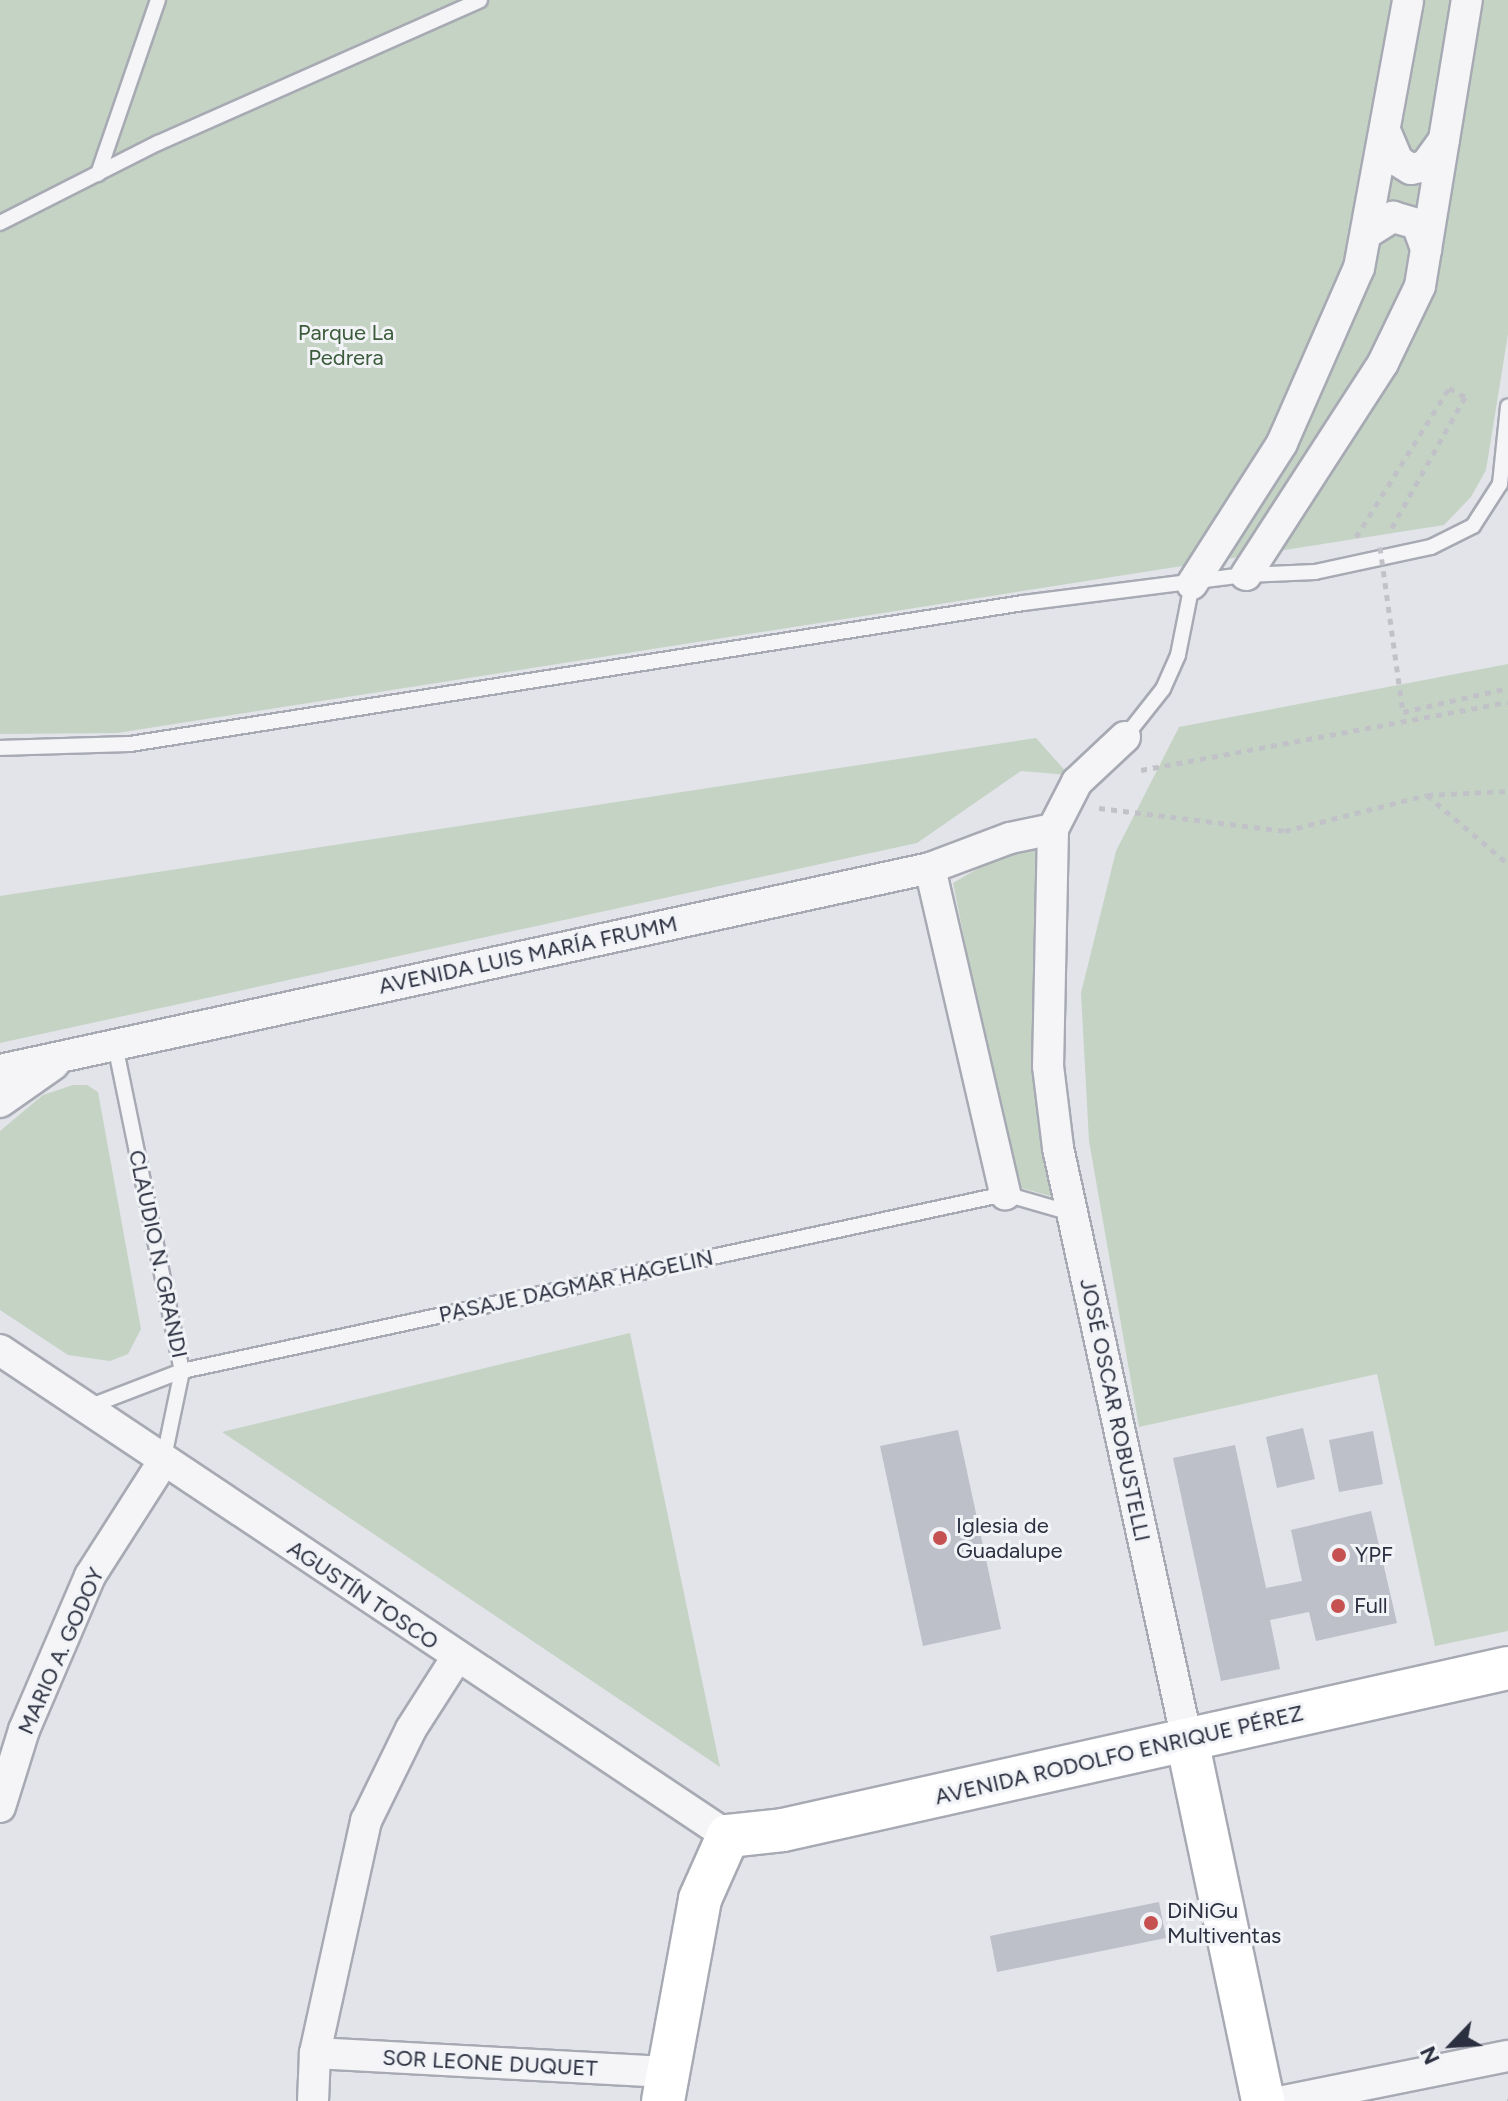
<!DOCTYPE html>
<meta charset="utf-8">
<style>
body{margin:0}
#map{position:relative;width:1508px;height:2101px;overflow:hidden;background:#e2e4e9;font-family:Figtree,sans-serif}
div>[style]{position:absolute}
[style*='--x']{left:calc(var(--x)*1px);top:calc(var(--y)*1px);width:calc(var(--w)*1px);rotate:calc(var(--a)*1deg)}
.green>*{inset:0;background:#c5d3c4}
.building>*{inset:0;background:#bdbfc9}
.path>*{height:5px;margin-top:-2.5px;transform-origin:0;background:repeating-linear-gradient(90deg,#c0c2c8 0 6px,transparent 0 12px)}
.roads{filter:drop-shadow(2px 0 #a7aab3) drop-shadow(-2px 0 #a7aab3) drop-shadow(0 2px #a7aab3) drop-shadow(0 -2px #a7aab3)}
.lane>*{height:14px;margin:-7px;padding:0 7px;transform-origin:7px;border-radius:7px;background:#f5f5f8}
.street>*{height:30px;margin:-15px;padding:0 15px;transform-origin:15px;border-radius:15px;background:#f5f5f8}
.secondary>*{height:42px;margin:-21px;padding:0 21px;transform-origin:21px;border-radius:21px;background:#fff}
.path-bridge>*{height:5px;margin-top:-2.5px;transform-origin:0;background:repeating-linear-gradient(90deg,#c0c2c8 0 6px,transparent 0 12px)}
.dots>*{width:22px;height:22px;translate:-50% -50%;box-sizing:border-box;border:4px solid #f2f3f7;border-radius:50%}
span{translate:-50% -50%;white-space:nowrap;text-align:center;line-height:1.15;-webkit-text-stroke:6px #f2f3f7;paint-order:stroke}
.park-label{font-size:22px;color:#3b5b3a}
.street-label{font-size:22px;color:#2b3040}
.poi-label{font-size:22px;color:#2b3040}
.left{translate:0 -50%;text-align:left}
.north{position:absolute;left:1412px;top:2005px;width:80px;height:80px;-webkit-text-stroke:6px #f2f3f7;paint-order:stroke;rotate:245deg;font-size:22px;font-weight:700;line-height:32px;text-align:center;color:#2b3040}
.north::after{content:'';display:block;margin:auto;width:28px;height:36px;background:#2b3040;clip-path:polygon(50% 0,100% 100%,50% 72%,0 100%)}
</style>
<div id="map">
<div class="green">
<div style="clip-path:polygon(0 0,1508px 0,1508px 334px,1486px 470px,1471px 497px,1444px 525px,117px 733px,0 734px)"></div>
<div style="clip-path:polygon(1508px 664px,1508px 1631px,1435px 1646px,1377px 1374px,1139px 1427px,1089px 1141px,1081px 993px,1116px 851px,1179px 727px)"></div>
<div style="clip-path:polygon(1036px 738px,1069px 775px,1021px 771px,917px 843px,0 1043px,0 896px)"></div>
<div style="clip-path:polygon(1042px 843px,1057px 1198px,1014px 1186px,953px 883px,1015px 847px)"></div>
<div style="clip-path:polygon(73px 1085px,87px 1085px,98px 1092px,141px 1329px,128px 1354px,110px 1361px,68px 1355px,0 1310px,0 1131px,43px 1095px)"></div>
<div style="clip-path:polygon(630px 1333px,720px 1767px,222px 1432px)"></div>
</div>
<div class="building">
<div style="clip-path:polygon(1303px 1428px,1315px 1479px,1277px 1488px,1266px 1437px)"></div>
<div style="clip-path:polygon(958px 1430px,1001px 1629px,923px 1646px,880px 1446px)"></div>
<div style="clip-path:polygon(1373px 1431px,1383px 1484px,1339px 1492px,1329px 1440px)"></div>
<div style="clip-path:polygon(1235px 1445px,1266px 1588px,1302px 1581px,1291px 1530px,1371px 1511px,1397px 1623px,1316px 1641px,1309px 1612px,1270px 1620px,1280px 1669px,1221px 1681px,1173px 1458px)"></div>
<div style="clip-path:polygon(1159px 1902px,1166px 1938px,997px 1972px,990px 1936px)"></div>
</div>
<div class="path">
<div style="--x:1356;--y:537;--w:176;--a:-58"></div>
<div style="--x:1449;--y:388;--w:18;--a:29"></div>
<div style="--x:1465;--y:397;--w:151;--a:119.3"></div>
<div style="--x:1403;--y:712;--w:108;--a:-12.9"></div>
<div style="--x:1141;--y:770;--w:373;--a:-10.5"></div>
<div style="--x:1427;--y:795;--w:106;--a:40.4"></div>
<div style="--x:1099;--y:808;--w:187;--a:7"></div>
<div style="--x:1285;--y:831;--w:146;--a:-14.2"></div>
<div style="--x:1427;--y:795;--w:81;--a:-2.8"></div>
<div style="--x:1507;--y:2101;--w:1;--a:0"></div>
</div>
<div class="roads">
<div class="lane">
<div style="--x:98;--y:174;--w:184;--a:-71"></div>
<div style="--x:0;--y:223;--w:177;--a:-26.9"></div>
<div style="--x:158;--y:143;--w:352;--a:-23.9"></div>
<div style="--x:1125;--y:737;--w:61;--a:-51.6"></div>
<div style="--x:1163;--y:689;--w:37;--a:-66"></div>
<div style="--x:1178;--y:655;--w:72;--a:-78.8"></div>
<div style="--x:0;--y:748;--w:130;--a:-1.8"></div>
<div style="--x:130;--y:744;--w:904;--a:-8.97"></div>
<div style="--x:1023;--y:603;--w:225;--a:-7.2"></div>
<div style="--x:1246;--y:575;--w:69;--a:-2.5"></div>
<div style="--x:1315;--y:572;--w:119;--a:-12.2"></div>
<div style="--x:1431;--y:547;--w:47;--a:-26.6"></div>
<div style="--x:1473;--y:526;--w:50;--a:-57.3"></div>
<div style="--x:1500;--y:484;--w:78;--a:-84.1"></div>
<div style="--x:115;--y:1045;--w:333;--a:78.4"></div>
<div style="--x:182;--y:1371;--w:93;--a:101.8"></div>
<div style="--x:88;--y:1407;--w:101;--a:-21"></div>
<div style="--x:182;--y:1371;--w:842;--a:-12.14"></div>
<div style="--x:1005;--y:1194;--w:69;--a:16.1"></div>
</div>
<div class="street">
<div style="--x:1387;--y:135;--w:28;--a:67"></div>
<div style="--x:1398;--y:161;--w:15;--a:32"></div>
<div style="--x:1411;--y:169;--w:14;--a:-12"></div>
<div style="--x:1425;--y:166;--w:32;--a:-54"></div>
<div style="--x:1367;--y:233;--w:31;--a:-32"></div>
<div style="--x:1393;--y:217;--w:25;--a:16"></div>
<div style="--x:1417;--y:224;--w:27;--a:70"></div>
<div style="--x:1246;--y:575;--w:252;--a:-57.1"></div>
<div style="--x:1383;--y:363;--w:85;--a:-64.3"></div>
<div style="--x:1420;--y:286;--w:290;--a:-80.7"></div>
<div style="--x:1192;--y:584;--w:167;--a:-57.4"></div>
<div style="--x:1282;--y:443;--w:191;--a:-66.3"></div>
<div style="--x:1359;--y:268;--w:272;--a:-79.6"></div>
<div style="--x:1125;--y:737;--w:66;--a:136.8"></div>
<div style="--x:1077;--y:782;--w:53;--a:117.1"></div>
<div style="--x:1053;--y:829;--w:237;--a:91.2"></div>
<div style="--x:1048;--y:1066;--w:83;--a:83"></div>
<div style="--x:1058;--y:1148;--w:606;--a:77.71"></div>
<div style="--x:930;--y:868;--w:335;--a:77"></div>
<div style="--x:0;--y:1070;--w:952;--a:-12.25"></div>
<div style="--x:930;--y:868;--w:85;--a:-20.6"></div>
<div style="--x:1010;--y:838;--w:44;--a:-11.8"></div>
<div style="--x:0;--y:1102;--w:66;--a:-35.1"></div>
<div style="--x:0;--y:1350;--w:875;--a:33.73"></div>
<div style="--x:0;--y:1807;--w:81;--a:-72.7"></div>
<div style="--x:24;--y:1730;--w:168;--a:-66.8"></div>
<div style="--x:90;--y:1576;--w:135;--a:-57.4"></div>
<div style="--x:315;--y:2053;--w:351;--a:3.1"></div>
<div style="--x:313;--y:2101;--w:48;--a:-87.6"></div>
<div style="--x:315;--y:2053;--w:238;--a:-77.6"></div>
<div style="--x:366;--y:1821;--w:102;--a:-63.9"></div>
<div style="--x:411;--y:1729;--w:85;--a:-57.4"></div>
<div style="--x:1284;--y:2101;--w:228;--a:-11.4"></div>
</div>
<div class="secondary">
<div style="--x:1187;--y:1740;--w:369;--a:78.1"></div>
<div style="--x:663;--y:2101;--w:205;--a:-79.6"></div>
<div style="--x:700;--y:1899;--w:69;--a:-66"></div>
<div style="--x:728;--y:1836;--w:55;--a:-6.2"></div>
<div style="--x:783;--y:1830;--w:743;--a:-12.6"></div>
</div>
</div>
<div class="path-bridge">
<div style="--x:1380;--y:547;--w:167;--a:82.1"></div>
</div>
<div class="dots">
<div style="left:940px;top:1538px;background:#c55151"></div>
<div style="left:1339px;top:1555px;background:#c55151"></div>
<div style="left:1338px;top:1606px;background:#c55151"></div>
<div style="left:1151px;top:1923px;background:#c55151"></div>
</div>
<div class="park-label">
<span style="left:346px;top:345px">Parque La<br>Pedrera</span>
</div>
<div class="street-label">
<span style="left:528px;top:955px;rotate:-12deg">AVENIDA LUIS MARÍA FRUMM</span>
<span style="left:158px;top:1254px;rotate:78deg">CLAUDIO N. GRANDI</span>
<span style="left:576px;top:1286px;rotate:-12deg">PASAJE DAGMAR HAGELIN</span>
<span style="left:1115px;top:1410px;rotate:78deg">JOSÉ OSCAR ROBUSTELLI</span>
<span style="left:363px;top:1595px;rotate:34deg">AGUSTÍN TOSCO</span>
<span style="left:61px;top:1651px;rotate:-66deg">MARIO A. GODOY</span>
<span style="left:1119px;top:1755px;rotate:-13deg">AVENIDA RODOLFO ENRIQUE PÉREZ</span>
<span style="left:490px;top:2063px;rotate:3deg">SOR LEONE DUQUET</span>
</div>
<div class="poi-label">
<span class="left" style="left:956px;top:1538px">Iglesia de<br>Guadalupe</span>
<span class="left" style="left:1355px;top:1555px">YPF</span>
<span class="left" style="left:1354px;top:1606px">Full</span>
<span class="left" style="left:1167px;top:1923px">DiNiGu<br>Multiventas</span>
</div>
<div class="north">N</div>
</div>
